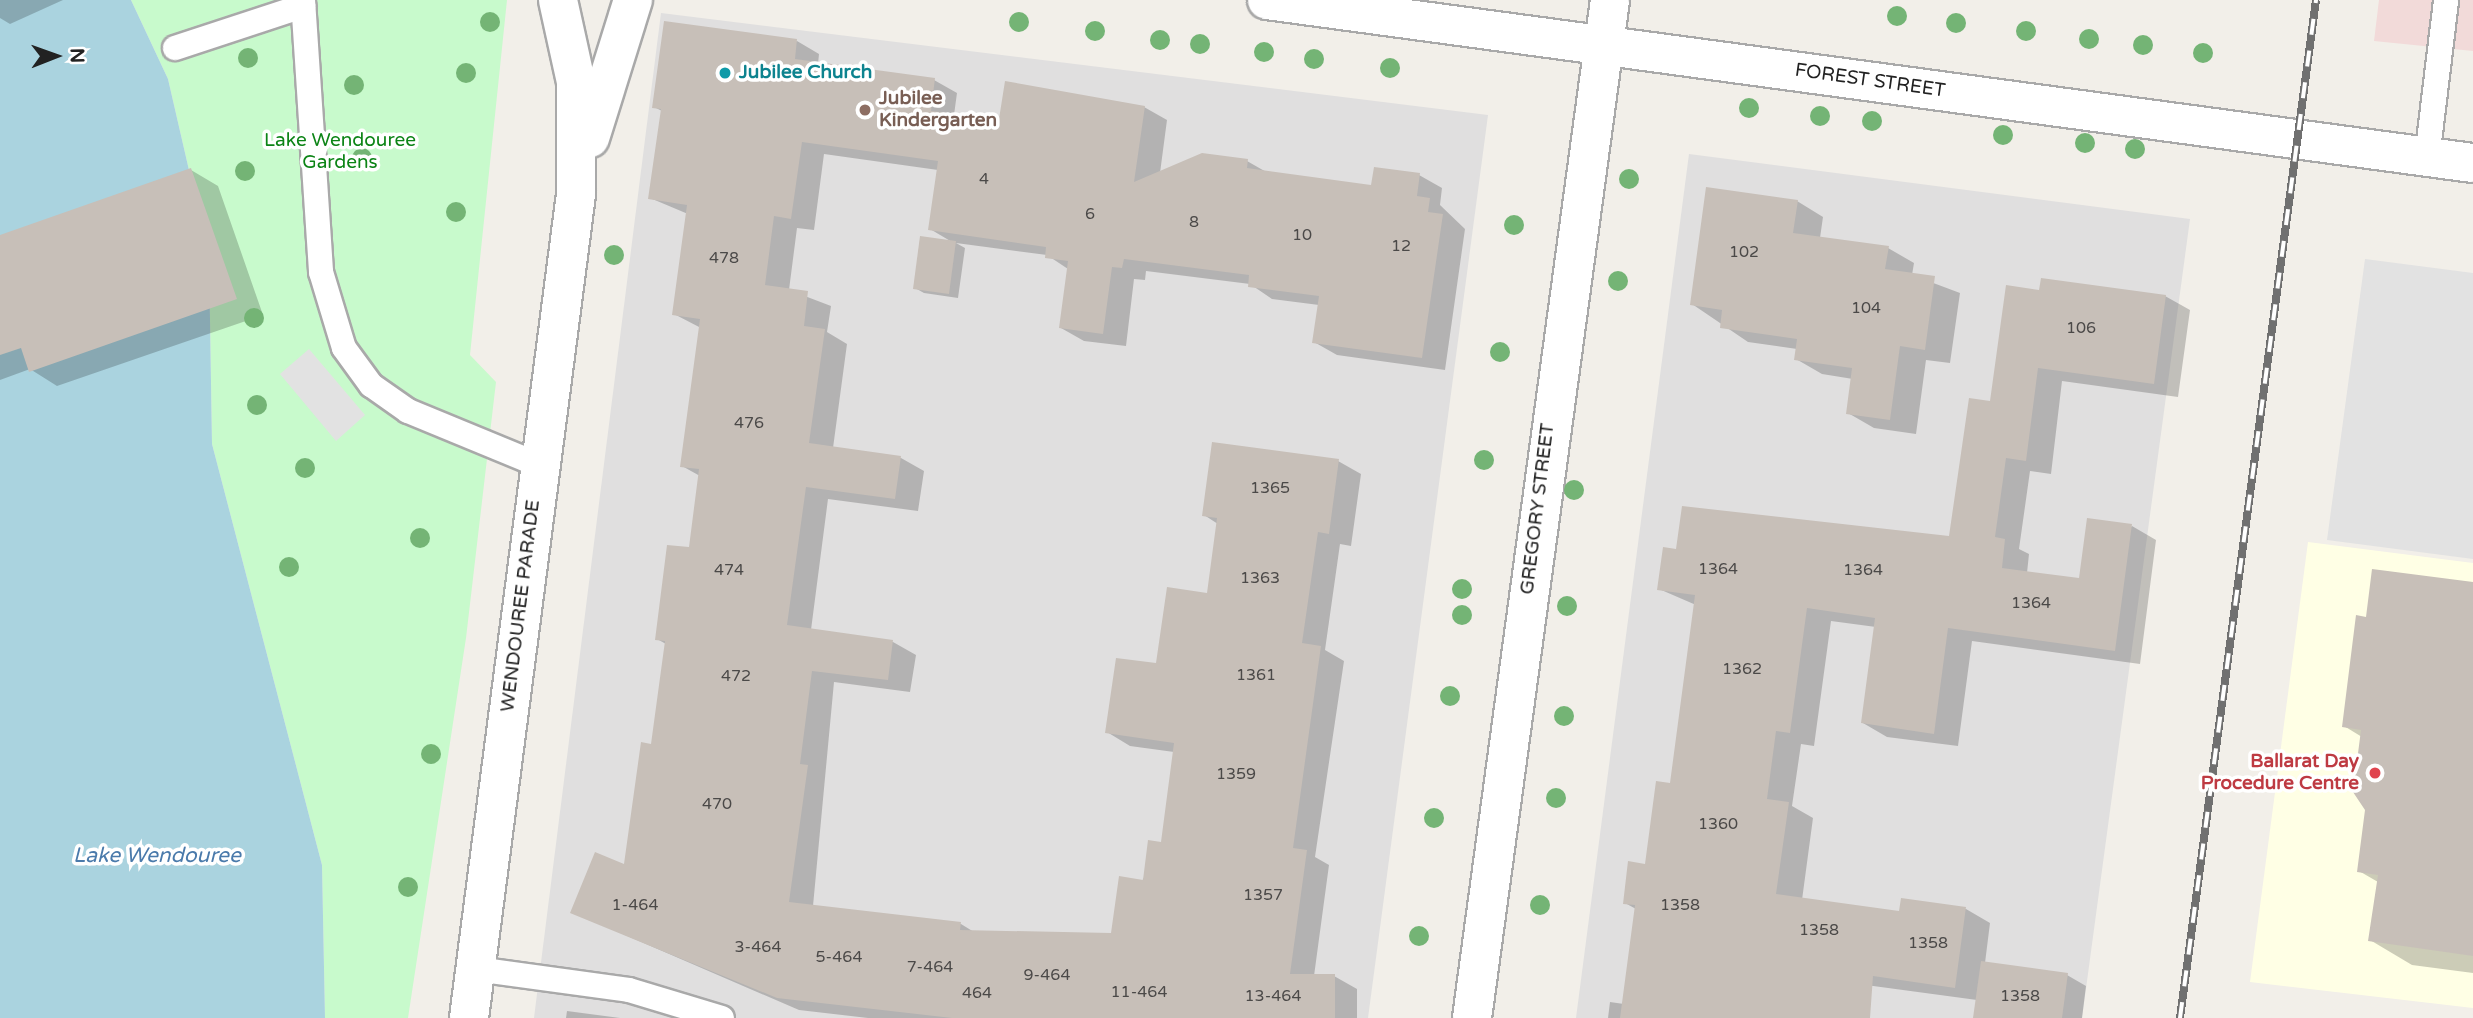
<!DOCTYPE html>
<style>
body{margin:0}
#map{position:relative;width:2473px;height:1018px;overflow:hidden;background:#f2efe9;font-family:"Varela Round",sans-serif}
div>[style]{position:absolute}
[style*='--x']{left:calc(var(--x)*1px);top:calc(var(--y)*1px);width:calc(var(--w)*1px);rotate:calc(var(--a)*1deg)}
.residential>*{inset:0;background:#e0dfdf}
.commercial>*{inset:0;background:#f2dad9}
.education>*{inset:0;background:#ffffe5}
.park>*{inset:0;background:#c8facc}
.parking>*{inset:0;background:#e2e2e2}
.water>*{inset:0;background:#aad3df}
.shadow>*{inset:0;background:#0003}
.building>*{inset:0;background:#c7bfb8}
.roads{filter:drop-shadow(2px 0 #a9a9a9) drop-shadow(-2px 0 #a9a9a9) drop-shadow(0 2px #a9a9a9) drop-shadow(0 -2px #a9a9a9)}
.service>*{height:24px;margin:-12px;padding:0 12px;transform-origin:12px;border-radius:12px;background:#fff}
.minor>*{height:38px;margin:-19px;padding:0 19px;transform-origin:19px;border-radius:19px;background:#fff}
.tertiary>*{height:38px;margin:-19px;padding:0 19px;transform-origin:19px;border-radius:19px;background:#fff}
.rail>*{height:8px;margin-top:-4px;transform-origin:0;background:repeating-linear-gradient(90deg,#fff 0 16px,#707070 0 32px);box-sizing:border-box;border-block:2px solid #707070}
.trees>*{width:20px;height:20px;margin:-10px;border-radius:50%;background:#74b475}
.dots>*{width:19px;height:19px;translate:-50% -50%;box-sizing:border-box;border:4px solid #fff;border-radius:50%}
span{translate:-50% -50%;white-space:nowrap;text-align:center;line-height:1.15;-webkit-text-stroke:7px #fff;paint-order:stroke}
.number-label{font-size:16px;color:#4b4948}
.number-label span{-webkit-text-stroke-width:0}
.culture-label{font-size:19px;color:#0d838f;font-weight:700}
.left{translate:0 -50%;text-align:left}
.street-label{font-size:19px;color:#222}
.education-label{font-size:19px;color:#785e54;font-weight:700}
.park-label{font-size:19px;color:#0c8416}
.health-label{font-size:19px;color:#be3a42;font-weight:700}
.right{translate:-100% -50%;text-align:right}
.water-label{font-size:21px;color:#4a7aab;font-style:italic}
.north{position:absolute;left:21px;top:21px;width:70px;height:70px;-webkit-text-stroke:5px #fff;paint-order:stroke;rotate:89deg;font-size:19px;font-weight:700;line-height:28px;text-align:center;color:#222}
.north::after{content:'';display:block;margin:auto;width:24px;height:32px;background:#222;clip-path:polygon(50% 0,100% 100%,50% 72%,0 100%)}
</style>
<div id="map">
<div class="residential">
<div style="clip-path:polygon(661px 13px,1488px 115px,1368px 1018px,534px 1018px)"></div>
<div style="clip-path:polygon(1689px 154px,2190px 219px,2082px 1018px,1576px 1018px)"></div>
</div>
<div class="commercial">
<div style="clip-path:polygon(2379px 0,2473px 0,2473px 51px,2374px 41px)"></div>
</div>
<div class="education">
<div style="clip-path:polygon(2308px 542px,2473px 563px,2473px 1008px,2250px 982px)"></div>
</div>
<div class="park">
<div style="clip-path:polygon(131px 0,507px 0,470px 355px,496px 382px,466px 638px,408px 1018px,325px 1018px,322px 865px,212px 444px,209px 257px,168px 79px)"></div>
</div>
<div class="parking">
<div style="clip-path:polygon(2365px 259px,2473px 273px,2473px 559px,2327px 540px)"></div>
<div style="clip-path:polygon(309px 349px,365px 415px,336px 441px,280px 374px)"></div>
</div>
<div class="water">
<div style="clip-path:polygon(0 0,131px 0,168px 79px,209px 257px,212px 444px,322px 865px,325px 1018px,0 1018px)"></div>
</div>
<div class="shadow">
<div style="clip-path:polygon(0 0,63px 0,10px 24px,0 18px)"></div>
<div style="clip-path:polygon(797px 41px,819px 54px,818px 64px,934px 80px,957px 93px,954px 115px,1001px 121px,1144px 107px,1167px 120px,1160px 173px,1247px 161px,1268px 173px,1373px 187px,1419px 175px,1442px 188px,1440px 205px,1465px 229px,1445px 370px,1337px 355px,1314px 342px,1319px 305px,1272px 299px,1250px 284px,1146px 271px,1145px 280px,1134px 279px,1126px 346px,1084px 341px,1061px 328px,1068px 269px,1047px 255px,956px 243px,965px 248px,958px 298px,924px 293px,915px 288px,952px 242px,930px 229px,938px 170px,824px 154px,814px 230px,797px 228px,789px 290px,831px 306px,827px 332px,847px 344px,833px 448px,901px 458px,924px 471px,918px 511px,828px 499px,811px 630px,893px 642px,916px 655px,910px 692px,834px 682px,813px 906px,961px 924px,974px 932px,1113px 935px,1162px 844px,1174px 752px,1130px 746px,1107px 732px,1209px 595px,1218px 524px,1204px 515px,1338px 461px,1361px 474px,1351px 546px,1340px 544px,1325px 650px,1344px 661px,1315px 857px,1329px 865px,1314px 976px,1334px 976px,1357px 989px,1357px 1018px,868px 1018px,799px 1010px,572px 912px,626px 867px,653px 746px,666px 644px,657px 639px,690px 549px,700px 476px,682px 466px,701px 328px,674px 314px,688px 214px,650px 198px,662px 111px,654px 107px)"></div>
<div style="clip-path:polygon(191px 170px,218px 186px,263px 315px,57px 386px,30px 369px,0 380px,0 237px)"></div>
<div style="clip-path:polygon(1797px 201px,1823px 217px,1820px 238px,1888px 248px,1914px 263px,1912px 275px,1960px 293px,1950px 363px,1926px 360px,1916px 434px,1874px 428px,1848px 413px,1853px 379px,1822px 374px,1796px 359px,1797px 349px,1748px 342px,1692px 304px)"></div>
<div style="clip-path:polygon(2040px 292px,2165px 296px,2190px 310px,2178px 397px,2062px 381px,2051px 474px,2030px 471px,2019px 549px,2029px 554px,2027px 573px,2080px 580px,2132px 526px,2156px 540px,2140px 664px,1972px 641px,1958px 746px,1887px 737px,1863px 723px,1876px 627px,1831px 621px,1814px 746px,1801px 744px,1792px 806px,1813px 818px,1802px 900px,1901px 913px,1966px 909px,1990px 923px,1985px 963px,2067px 975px,2086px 986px,2082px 1018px,1975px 1018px,1977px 1000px,1851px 983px,1784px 1018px,1608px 1018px,1610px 1002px,1624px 1004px,1636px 909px,1625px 903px,1647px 866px,1671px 785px,1696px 605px,1659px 589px,1677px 551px,1951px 538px,1991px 403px)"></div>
<div style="clip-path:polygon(2473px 584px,2473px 973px,2412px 965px,2370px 940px,2378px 882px,2359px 871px,2367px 809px,2362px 737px,2344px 726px,2367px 619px)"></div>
<div style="clip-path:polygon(567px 1011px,620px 1018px,566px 1018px)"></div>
</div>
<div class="building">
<div style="clip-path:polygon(664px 21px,797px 39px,795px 59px,935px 78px,931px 111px,999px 119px,1005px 81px,1145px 106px,1134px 182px,1202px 153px,1248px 159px,1247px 168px,1371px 185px,1374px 167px,1420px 173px,1417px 196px,1430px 198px,1428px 212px,1443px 214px,1422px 358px,1312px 343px,1319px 296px,1248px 287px,1249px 275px,1124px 259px,1122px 268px,1112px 267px,1103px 334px,1059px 328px,1068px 261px,1045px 258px,1046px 247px,928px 230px,938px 161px,802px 142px,791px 219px,774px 216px,765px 285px,808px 291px,804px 326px,825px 329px,809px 443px,901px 456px,895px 499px,806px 487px,787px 625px,893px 640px,888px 680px,812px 671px,800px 764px,808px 765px,789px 902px,961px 922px,960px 930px,1111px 933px,1119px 876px,1143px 880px,1148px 840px,1161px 842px,1174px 743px,1105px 733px,1116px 658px,1156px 663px,1167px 587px,1207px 593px,1217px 518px,1202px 516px,1212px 442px,1339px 459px,1329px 534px,1318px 532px,1302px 643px,1321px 646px,1293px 848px,1307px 850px,1290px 974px,1335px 974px,1335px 1018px,952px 1018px,777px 998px,570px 913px,595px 852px,624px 864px,641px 742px,651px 744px,665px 641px,655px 640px,667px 545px,689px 547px,699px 469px,680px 467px,700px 319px,672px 315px,687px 205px,648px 199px,661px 109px,652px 108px)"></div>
<div style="clip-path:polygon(191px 168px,237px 299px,29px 372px,21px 348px,0 355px,0 235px)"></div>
<div style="clip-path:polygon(1706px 187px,1798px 200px,1793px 233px,1889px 246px,1885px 269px,1935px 276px,1925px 350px,1900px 346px,1890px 420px,1846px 414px,1852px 368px,1794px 360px,1797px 339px,1720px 328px,1722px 310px,1690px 305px)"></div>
<div style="clip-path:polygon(920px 236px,956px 241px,949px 294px,913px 289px)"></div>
<div style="clip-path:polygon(2041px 278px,2166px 295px,2154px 384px,2038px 368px,2026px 461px,2006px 458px,1995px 537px,2005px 539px,2002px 568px,2079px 578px,2087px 518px,2132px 524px,2115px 651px,1948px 628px,1934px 734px,1861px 723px,1875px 618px,1807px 608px,1790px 733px,1776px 731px,1767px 799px,1789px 802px,1776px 894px,1899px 911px,1901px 898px,1966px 907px,1955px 988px,1873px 976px,1870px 1018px,1620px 1018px,1635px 905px,1623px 904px,1628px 861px,1645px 864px,1656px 781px,1670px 783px,1695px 595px,1657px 590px,1663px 547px,1676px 549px,1682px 506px,1949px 536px,1969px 398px,1990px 401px,2006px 285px,2039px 290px)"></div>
<div style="clip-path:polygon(2372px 569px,2473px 582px,2473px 956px,2368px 941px,2378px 875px,2357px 872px,2365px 810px,2353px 792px,2361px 730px,2342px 727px,2356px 615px,2366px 617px)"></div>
<div style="clip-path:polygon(1981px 961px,2068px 973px,2062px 1018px,1973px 1018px)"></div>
</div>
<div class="roads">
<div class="service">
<div style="--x:303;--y:0;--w:273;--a:86.2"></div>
<div style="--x:321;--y:272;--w:79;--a:73.2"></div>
<div style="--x:344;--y:348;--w:46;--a:53.9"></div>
<div style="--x:371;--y:385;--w:45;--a:35.1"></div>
<div style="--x:408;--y:411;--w:142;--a:22.4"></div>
<div style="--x:175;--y:48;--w:135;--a:-18.2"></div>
<div style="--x:2427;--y:158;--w:159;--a:-83.1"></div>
<div style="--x:476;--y:969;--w:154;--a:7.8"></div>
<div style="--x:629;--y:990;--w:97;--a:16.8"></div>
</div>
<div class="minor">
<div style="--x:1472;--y:1018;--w:1027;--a:-82.28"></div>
</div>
<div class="tertiary">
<div style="--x:1267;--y:0;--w:1217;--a:7.7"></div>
<div style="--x:590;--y:138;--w:145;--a:-72.7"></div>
<div style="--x:469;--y:1018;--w:831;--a:-82.6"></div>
<div style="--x:576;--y:194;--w:112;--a:-90"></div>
<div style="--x:576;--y:82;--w:84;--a:-102.4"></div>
</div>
</div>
<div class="rail">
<div style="--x:2180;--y:1018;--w:1027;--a:-82.39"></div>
</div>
<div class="trees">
<div style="left:1897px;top:16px"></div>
<div style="left:490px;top:22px"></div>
<div style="left:1019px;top:22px"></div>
<div style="left:1956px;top:23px"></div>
<div style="left:1095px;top:31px"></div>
<div style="left:2026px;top:31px"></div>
<div style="left:2089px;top:39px"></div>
<div style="left:1160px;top:40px"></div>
<div style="left:1200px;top:44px"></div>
<div style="left:2143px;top:45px"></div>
<div style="left:1264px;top:52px"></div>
<div style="left:2203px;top:53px"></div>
<div style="left:248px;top:58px"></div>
<div style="left:1314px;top:59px"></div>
<div style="left:1390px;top:68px"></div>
<div style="left:466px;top:73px"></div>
<div style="left:354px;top:85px"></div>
<div style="left:1749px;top:108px"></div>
<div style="left:1820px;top:116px"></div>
<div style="left:1872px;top:121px"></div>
<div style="left:2003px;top:135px"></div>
<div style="left:2085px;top:143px"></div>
<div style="left:2135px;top:149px"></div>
<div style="left:362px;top:158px"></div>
<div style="left:245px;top:171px"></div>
<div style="left:1629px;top:179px"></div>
<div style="left:456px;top:212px"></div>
<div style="left:1514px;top:225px"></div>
<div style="left:614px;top:255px"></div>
<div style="left:1618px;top:281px"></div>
<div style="left:254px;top:318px"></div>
<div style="left:1500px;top:352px"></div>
<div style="left:257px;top:405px"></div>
<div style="left:1484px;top:460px"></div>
<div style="left:305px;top:468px"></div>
<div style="left:1574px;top:490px"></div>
<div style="left:420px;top:538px"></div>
<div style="left:289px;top:567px"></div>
<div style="left:1462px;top:589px"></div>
<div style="left:1567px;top:606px"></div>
<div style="left:1462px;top:615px"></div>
<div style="left:1450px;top:696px"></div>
<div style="left:1564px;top:716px"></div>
<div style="left:431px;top:754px"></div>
<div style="left:1556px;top:798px"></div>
<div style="left:1434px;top:818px"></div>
<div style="left:408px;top:887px"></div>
<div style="left:1540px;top:905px"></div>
<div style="left:1419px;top:936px"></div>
</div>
<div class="dots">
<div style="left:725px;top:73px;background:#0f9aa8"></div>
<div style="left:865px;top:110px;background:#8d6e63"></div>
<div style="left:2375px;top:773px;background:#e0444e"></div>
</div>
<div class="number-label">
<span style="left:984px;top:179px">4</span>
<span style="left:1090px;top:214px">6</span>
<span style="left:1194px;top:222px">8</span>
<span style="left:1302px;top:235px">10</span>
<span style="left:1401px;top:246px">12</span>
<span style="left:1744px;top:252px">102</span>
<span style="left:724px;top:258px">478</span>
<span style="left:1866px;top:308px">104</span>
<span style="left:2081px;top:328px">106</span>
<span style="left:749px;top:423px">476</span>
<span style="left:1270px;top:488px">1365</span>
<span style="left:1718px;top:569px">1364</span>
<span style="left:729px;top:570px">474</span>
<span style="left:1863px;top:570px">1364</span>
<span style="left:1260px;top:578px">1363</span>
<span style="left:2031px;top:603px">1364</span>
<span style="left:1742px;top:669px">1362</span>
<span style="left:1256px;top:675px">1361</span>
<span style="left:736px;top:676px">472</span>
<span style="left:1236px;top:774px">1359</span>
<span style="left:717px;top:804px">470</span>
<span style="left:1718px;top:824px">1360</span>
<span style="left:1263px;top:895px">1357</span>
<span style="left:635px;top:905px">1-464</span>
<span style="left:1680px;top:905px">1358</span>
<span style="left:1819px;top:930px">1358</span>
<span style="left:1928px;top:943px">1358</span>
<span style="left:758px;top:947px">3-464</span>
<span style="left:839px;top:957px">5-464</span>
<span style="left:930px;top:967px">7-464</span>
<span style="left:1047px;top:975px">9-464</span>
<span style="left:1139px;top:992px">11-464</span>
<span style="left:977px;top:993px">464</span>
<span style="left:1273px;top:996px">13-464</span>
<span style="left:2020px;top:996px">1358</span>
</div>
<div class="culture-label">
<span class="left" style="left:739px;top:73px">Jubilee Church</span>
</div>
<div class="street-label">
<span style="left:1870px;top:81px;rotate:8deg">FOREST STREET</span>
<span style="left:1538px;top:509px;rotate:-83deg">GREGORY STREET</span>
<span style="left:521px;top:606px;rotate:-83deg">WENDOUREE PARADE</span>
</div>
<div class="education-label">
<span class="left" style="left:879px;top:110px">Jubilee<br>Kindergarten</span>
</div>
<div class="park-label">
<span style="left:340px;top:152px">Lake Wendouree<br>Gardens</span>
</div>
<div class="health-label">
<span class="right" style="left:2359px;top:773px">Ballarat Day<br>Procedure Centre</span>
</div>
<div class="water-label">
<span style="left:157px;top:856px">Lake Wendouree</span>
</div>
<div class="north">N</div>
</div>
